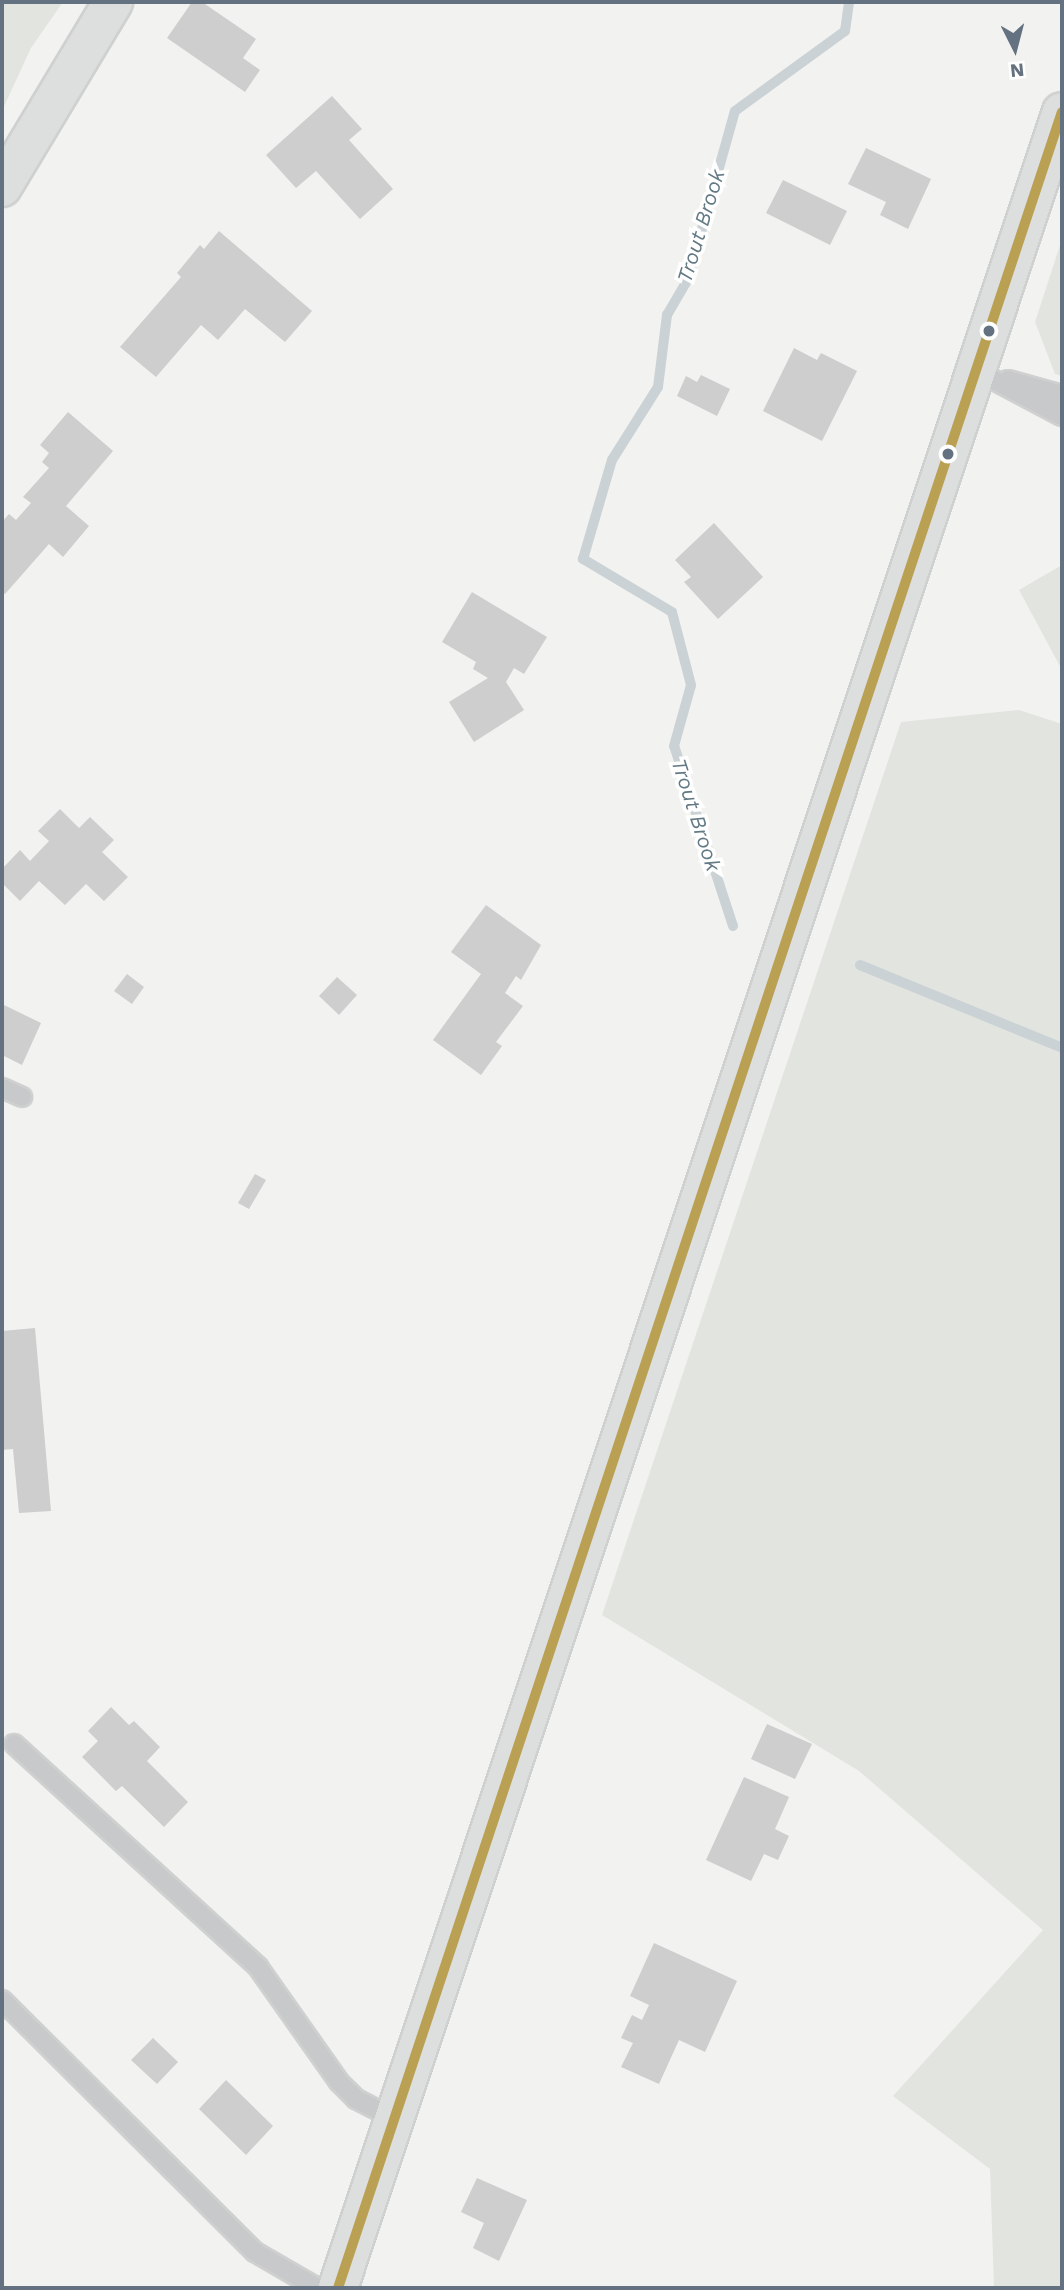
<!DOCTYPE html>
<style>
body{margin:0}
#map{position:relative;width:1064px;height:2290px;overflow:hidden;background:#f2f3f0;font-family:"Work Sans",sans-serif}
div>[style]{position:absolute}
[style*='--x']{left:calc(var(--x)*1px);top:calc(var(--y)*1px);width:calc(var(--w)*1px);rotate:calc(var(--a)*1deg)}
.green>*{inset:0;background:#e2e5df}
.stream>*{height:10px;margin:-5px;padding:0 5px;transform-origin:5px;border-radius:5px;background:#cbd2d5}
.building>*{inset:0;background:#cdcecd}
.roads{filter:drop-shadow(2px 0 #cfd0d0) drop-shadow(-2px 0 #cfd0d0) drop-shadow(0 2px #cfd0d0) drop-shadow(0 -2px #cfd0d0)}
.lane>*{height:18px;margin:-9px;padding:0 9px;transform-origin:9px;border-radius:9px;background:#c8c9ca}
.secondary>*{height:38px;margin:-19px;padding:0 19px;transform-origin:19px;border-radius:19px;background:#dddede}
.highway>*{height:38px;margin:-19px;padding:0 19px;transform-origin:19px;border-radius:19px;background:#dddede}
.bus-1>*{height:10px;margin:-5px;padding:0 5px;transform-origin:5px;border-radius:5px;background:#b9a052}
.dots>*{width:19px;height:19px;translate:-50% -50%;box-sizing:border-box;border:4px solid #fff;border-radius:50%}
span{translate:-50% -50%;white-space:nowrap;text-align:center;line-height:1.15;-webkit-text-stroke:7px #fff;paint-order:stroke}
.water-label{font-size:21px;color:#637a85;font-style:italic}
.frame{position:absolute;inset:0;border:4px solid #637180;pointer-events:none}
.north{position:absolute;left:980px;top:14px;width:70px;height:70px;-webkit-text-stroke:5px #fff;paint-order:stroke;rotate:174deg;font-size:19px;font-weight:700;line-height:28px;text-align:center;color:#637180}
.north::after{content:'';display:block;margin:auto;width:24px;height:32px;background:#637180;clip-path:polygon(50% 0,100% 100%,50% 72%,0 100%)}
</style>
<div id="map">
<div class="green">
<div style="clip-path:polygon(2px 2px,63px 2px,31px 48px,2px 111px)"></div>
<div style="clip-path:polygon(1062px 239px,1062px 376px,1055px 374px,1035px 322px)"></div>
<div style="clip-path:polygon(1062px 565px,1062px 670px,1019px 590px)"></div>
<div style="clip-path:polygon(1019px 710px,1062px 724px,1062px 2288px,994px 2288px,990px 2169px,893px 2096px,1043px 1930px,859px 1771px,602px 1615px,901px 722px)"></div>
</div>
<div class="stream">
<div style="--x:733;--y:926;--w:189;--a:-108.1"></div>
<div style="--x:674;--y:746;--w:63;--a:-74.4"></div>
<div style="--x:691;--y:685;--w:75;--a:-104.6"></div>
<div style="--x:672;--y:612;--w:104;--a:-149.2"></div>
<div style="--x:583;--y:559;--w:103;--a:-73.7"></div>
<div style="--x:612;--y:460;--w:86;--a:-57.8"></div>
<div style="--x:658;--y:387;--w:73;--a:-82.9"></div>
<div style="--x:667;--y:315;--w:42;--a:-59.7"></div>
<div style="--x:688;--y:279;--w:174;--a:-74.4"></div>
<div style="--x:735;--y:111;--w:136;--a:-36"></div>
<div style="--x:845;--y:31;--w:29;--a:-82"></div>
<div style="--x:860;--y:965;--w:218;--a:22.3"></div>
</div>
<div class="building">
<div style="clip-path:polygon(192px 2px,202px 2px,256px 39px,243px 58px,260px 70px,245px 92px,167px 38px)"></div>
<div style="clip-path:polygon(332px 96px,362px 129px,349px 140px,393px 189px,360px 219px,316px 171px,296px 188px,266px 155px)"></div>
<div style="clip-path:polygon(866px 148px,931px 179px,908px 229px,880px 215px,886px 202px,848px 184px)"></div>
<div style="clip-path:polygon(783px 180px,847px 211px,830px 245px,766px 213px)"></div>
<div style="clip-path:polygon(219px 231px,312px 311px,285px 342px,245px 309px,218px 340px,201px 325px,156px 377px,120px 347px,181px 277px,177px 273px,200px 245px,204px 249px)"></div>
<div style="clip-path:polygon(794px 348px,817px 360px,821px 353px,857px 371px,822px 441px,763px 411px)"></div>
<div style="clip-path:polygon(701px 375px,730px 389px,717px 416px,677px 396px,686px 376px,697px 382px)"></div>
<div style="clip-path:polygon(68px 412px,113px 451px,66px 506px,89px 526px,63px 557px,49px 544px,5px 594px,2px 591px,2px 522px,9px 514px,16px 520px,31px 503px,23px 497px,49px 468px,42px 462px,49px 453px,40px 445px)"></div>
<div style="clip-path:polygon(714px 523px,763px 577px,718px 619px,684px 582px,691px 577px,675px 560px)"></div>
<div style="clip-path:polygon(472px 592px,547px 637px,524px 674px,514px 668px,506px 682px,524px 710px,474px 742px,449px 702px,488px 678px,473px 669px,476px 662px,442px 642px)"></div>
<div style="clip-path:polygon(60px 809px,79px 828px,90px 817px,114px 840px,102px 852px,128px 877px,104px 901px,86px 884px,65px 905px,39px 881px,20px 901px,2px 883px,2px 869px,20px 850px,30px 861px,49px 841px,38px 831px)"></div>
<div style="clip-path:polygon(486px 905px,541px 945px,521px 980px,516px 976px,505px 993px,523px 1006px,496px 1042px,502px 1046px,481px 1075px,433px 1040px,481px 974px,451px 952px)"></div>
<div style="clip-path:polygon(127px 974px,144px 987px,132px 1004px,114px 991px)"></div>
<div style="clip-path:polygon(337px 977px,357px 995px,339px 1015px,319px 996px)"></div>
<div style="clip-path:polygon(2px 1004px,41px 1023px,22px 1065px,2px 1055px)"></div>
<div style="clip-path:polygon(255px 1174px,266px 1180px,249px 1209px,238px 1203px)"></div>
<div style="clip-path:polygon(35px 1328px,51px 1511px,19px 1513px,13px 1449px,2px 1450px,2px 1331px)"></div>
<div style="clip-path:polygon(111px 1707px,129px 1725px,134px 1721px,160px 1747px,147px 1761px,188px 1802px,164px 1827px,122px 1786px,116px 1791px,82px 1757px,98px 1741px,88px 1731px)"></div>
<div style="clip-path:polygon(767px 1724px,812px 1744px,795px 1779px,751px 1759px)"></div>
<div style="clip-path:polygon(744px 1777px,789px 1797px,775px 1829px,789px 1836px,778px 1860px,764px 1854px,751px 1881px,706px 1860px)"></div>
<div style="clip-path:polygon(654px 1943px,737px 1981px,705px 2052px,679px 2040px,659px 2084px,621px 2067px,633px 2043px,621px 2038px,632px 2015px,642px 2020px,649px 2005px,630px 1996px)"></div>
<div style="clip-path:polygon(153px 2038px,178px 2062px,157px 2084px,131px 2060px)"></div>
<div style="clip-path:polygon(226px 2080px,273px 2126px,246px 2155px,199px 2109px)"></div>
<div style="clip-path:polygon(477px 2178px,527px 2200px,499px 2261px,473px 2248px,484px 2223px,461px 2212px)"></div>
</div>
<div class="roads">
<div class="lane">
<div style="--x:977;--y:371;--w:96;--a:27.9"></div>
<div style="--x:1008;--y:380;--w:56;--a:15.5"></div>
<div style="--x:2;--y:1088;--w:22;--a:24"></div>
<div style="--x:14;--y:1744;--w:331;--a:42.4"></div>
<div style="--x:258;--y:1967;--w:141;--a:54.8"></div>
<div style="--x:339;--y:2082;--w:24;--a:45"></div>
<div style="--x:356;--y:2099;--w:44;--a:27.1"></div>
<div style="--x:2;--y:2000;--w:357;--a:44.9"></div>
<div style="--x:255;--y:2252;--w:72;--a:30.1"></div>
</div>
<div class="secondary">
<div style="--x:2;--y:187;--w:216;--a:-59"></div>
</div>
<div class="highway">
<div style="--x:338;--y:2288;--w:2293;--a:-71.6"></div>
</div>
</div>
<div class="bus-1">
<div style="--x:338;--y:2288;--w:2293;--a:-71.6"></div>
</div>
<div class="dots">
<div style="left:989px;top:331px;background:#637180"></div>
<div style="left:948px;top:454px;background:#637180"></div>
</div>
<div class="water-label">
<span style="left:701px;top:226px;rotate:-73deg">Trout Brook</span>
<span style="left:696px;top:815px;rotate:72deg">Trout Brook</span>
</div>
<div class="frame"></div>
<div class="north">N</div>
</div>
